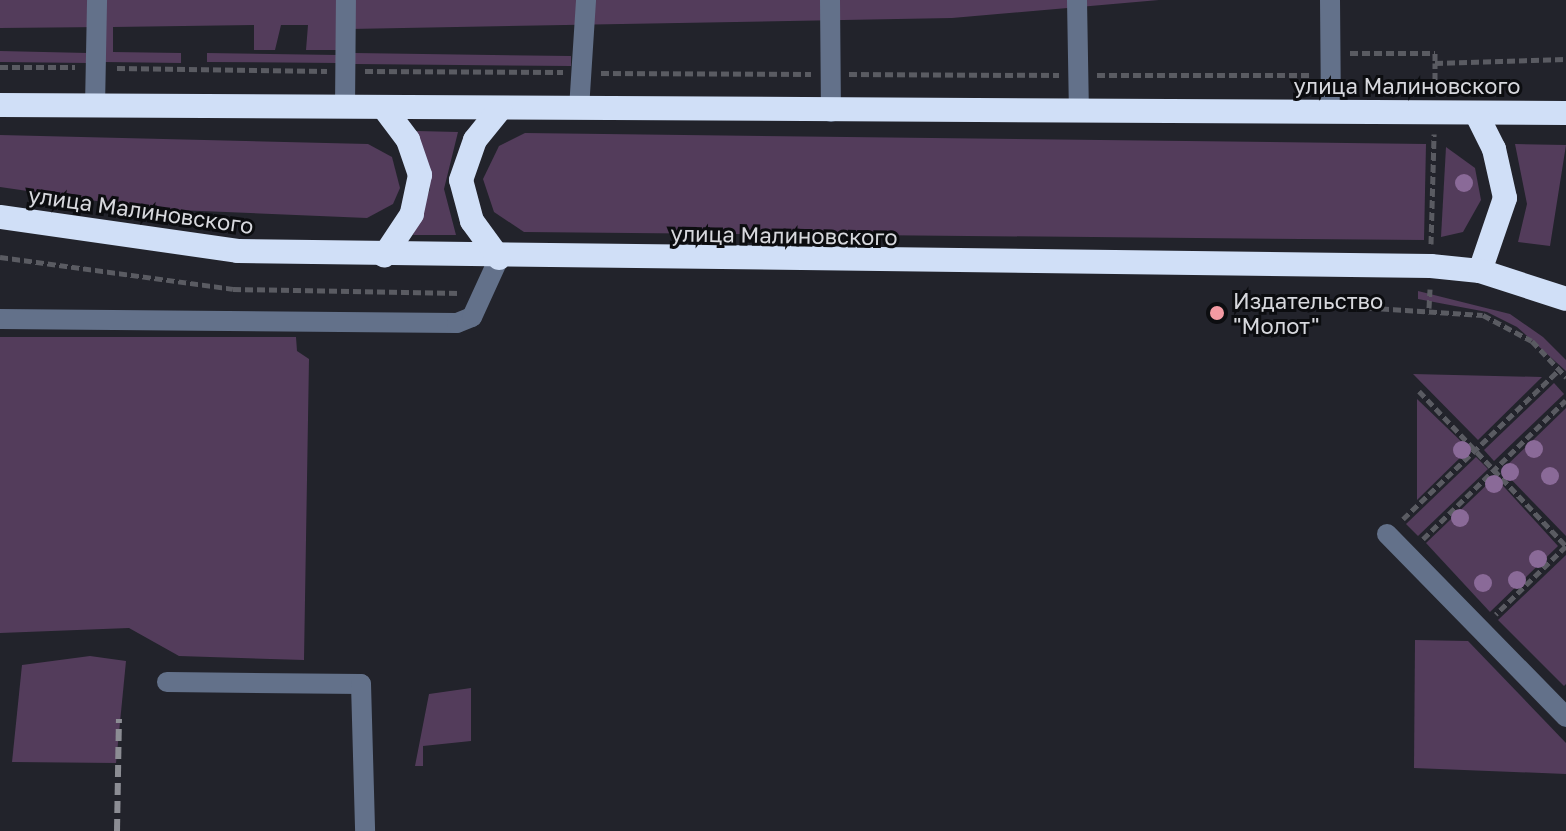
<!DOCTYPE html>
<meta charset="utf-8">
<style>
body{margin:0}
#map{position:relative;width:1566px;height:831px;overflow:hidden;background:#22232b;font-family:"Golos Text",sans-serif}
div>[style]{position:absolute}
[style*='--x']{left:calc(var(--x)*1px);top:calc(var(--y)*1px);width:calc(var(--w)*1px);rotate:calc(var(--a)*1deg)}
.green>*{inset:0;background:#533c5b}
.path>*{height:5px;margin-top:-2.5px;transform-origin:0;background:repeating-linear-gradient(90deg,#5a5b62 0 8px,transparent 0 12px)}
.minor>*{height:20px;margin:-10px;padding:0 10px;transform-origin:10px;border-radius:10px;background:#63718a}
.highway>*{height:24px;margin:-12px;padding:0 12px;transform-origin:12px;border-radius:12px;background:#d0dff7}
.rail>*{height:6px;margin-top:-3px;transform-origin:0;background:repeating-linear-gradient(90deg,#8c8d94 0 12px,transparent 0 18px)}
.trees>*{width:18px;height:18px;margin:-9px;border-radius:50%;background:#8a6a98}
.dots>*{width:22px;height:22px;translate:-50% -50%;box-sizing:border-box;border:4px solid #0c0d10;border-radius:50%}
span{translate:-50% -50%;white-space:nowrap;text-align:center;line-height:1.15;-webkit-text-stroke:6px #0c0d10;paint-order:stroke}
.street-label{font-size:22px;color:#d7d8dd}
.poi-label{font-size:22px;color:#d7d8dd}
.left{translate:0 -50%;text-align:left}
</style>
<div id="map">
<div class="green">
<div style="clip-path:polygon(0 0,1159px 0,952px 18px,350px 29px,337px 50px,306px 50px,308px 25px,281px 25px,275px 50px,254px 50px,254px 25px,113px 27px,113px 52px,181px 53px,181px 63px,104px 62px,104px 27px,0 28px)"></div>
<div style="clip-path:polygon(0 51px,88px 53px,88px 63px,0 62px)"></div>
<div style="clip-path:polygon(207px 53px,338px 55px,338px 63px,207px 62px)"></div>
<div style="clip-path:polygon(355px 53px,571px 56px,571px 66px,355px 64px)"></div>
<div style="clip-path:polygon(417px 131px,458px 132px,444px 189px,456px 235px,413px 235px,430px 189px)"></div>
<div style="clip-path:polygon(525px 133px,1426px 144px,1424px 240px,524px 232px,494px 212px,483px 179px,499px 146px)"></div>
<div style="clip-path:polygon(0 135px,368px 144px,392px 157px,400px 188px,393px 204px,367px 218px,152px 209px,0 187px)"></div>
<div style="clip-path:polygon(1515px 144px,1566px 145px,1550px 246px,1518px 242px,1527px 204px)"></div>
<div style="clip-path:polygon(1446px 147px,1475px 168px,1481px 200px,1463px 232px,1441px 237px)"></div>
<div style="clip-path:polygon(1418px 291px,1510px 314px,1543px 337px,1566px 360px,1566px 371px,1517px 327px,1487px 312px,1418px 299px)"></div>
<div style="clip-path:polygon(0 337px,296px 337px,297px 351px,309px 359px,304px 660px,179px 656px,129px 628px,0 633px)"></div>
<div style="clip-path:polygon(1413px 374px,1542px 377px,1478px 440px)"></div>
<div style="clip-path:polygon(1554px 383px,1564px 394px,1494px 461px,1484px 450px)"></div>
<div style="clip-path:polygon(1417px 399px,1469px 449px,1417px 500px)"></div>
<div style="clip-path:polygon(1566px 408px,1566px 536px,1502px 470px)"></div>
<div style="clip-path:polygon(1476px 457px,1488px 469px,1418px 536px,1406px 524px)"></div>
<div style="clip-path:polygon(1495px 477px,1558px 546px,1490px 612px,1426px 543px)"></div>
<div style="clip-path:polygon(1566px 555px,1566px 684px,1564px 686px,1498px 620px)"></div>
<div style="clip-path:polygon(1415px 640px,1468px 641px,1566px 743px,1566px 774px,1414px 768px)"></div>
<div style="clip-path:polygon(90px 656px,126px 661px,116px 763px,12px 762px,22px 665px)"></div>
<div style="clip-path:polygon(471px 688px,471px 741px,423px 746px,423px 766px,415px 766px,429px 694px)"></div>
</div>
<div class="path">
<div style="--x:1350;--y:53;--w:85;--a:0"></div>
<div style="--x:1435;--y:53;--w:10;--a:90"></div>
<div style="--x:0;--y:67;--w:75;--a:0"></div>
<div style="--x:117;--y:68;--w:210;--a:0.8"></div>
<div style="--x:365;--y:71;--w:198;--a:0.3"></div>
<div style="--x:601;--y:73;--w:210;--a:0.3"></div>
<div style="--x:849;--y:74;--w:210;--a:0.3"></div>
<div style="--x:1097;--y:75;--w:214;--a:0"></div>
<div style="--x:1435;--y:92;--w:29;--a:-90"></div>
<div style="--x:1435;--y:63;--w:131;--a:-1.7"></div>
<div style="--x:1431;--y:244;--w:110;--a:-88.4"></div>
<div style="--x:0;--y:257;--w:235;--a:7.8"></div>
<div style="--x:233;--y:289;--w:227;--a:1"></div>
<div style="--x:1249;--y:300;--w:234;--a:3.7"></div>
<div style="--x:1483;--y:315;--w:55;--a:28"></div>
<div style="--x:1532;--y:341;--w:50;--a:46.6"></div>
<div style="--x:1429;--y:308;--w:19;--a:-87"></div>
<div style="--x:1419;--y:391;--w:214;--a:46.5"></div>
<div style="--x:1566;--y:546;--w:98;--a:135.8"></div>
<div style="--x:1403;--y:519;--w:216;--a:-43.7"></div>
<div style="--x:1423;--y:539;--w:199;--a:-44.2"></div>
</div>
<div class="minor">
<div style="--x:830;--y:0;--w:112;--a:89.5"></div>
<div style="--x:1077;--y:0;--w:111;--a:89"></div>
<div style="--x:1330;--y:0;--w:111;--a:89.5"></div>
<div style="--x:95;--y:107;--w:107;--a:-88.9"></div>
<div style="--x:345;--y:108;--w:108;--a:-89.5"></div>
<div style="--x:579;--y:109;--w:109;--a:-86.3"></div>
<div style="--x:0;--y:319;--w:457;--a:0.5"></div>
<div style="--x:457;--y:323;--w:16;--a:-22"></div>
<div style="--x:472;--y:317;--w:65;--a:-65.4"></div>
<div style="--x:1387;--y:534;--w:256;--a:45.6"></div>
<div style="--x:167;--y:682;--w:194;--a:0.6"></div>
<div style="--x:361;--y:684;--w:147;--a:88.4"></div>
</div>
<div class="highway">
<div style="--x:0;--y:105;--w:1566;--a:0.29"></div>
<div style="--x:384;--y:108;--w:40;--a:53"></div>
<div style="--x:408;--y:140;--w:37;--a:71"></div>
<div style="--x:420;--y:175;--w:40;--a:102"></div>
<div style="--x:412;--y:214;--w:50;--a:123.7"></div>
<div style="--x:1476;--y:113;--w:40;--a:63.4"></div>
<div style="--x:1494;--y:149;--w:50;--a:77.3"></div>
<div style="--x:1505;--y:198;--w:77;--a:108.9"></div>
<div style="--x:0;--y:217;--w:240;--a:8.1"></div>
<div style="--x:238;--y:251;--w:1193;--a:0.72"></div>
<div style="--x:1431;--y:266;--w:49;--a:5.8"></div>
<div style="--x:1480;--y:271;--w:90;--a:18"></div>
<div style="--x:499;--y:258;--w:46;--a:-126.1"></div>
<div style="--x:472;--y:221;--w:42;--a:-105"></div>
<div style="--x:461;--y:180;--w:42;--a:-70.7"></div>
<div style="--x:475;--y:140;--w:40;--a:-51"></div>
</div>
<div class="rail">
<div style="--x:117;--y:831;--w:112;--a:-89"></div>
</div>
<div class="trees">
<div style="left:1464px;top:183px"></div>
<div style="left:1534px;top:449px"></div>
<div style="left:1462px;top:450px"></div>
<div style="left:1510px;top:472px"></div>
<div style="left:1550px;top:476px"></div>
<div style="left:1494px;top:484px"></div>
<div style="left:1460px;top:518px"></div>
<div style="left:1538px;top:559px"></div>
<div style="left:1517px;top:580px"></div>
<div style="left:1483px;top:583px"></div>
</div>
<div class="dots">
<div style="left:1217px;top:313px;background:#f49aa3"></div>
</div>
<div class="street-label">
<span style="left:1407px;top:86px">улица Малиновского</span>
<span style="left:141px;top:210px;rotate:8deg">улица Малиновского</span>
<span style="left:784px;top:235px;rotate:1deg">улица Малиновского</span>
</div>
<div class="poi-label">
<span class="left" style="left:1233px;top:313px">Издательство<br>"Молот"</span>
</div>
</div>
